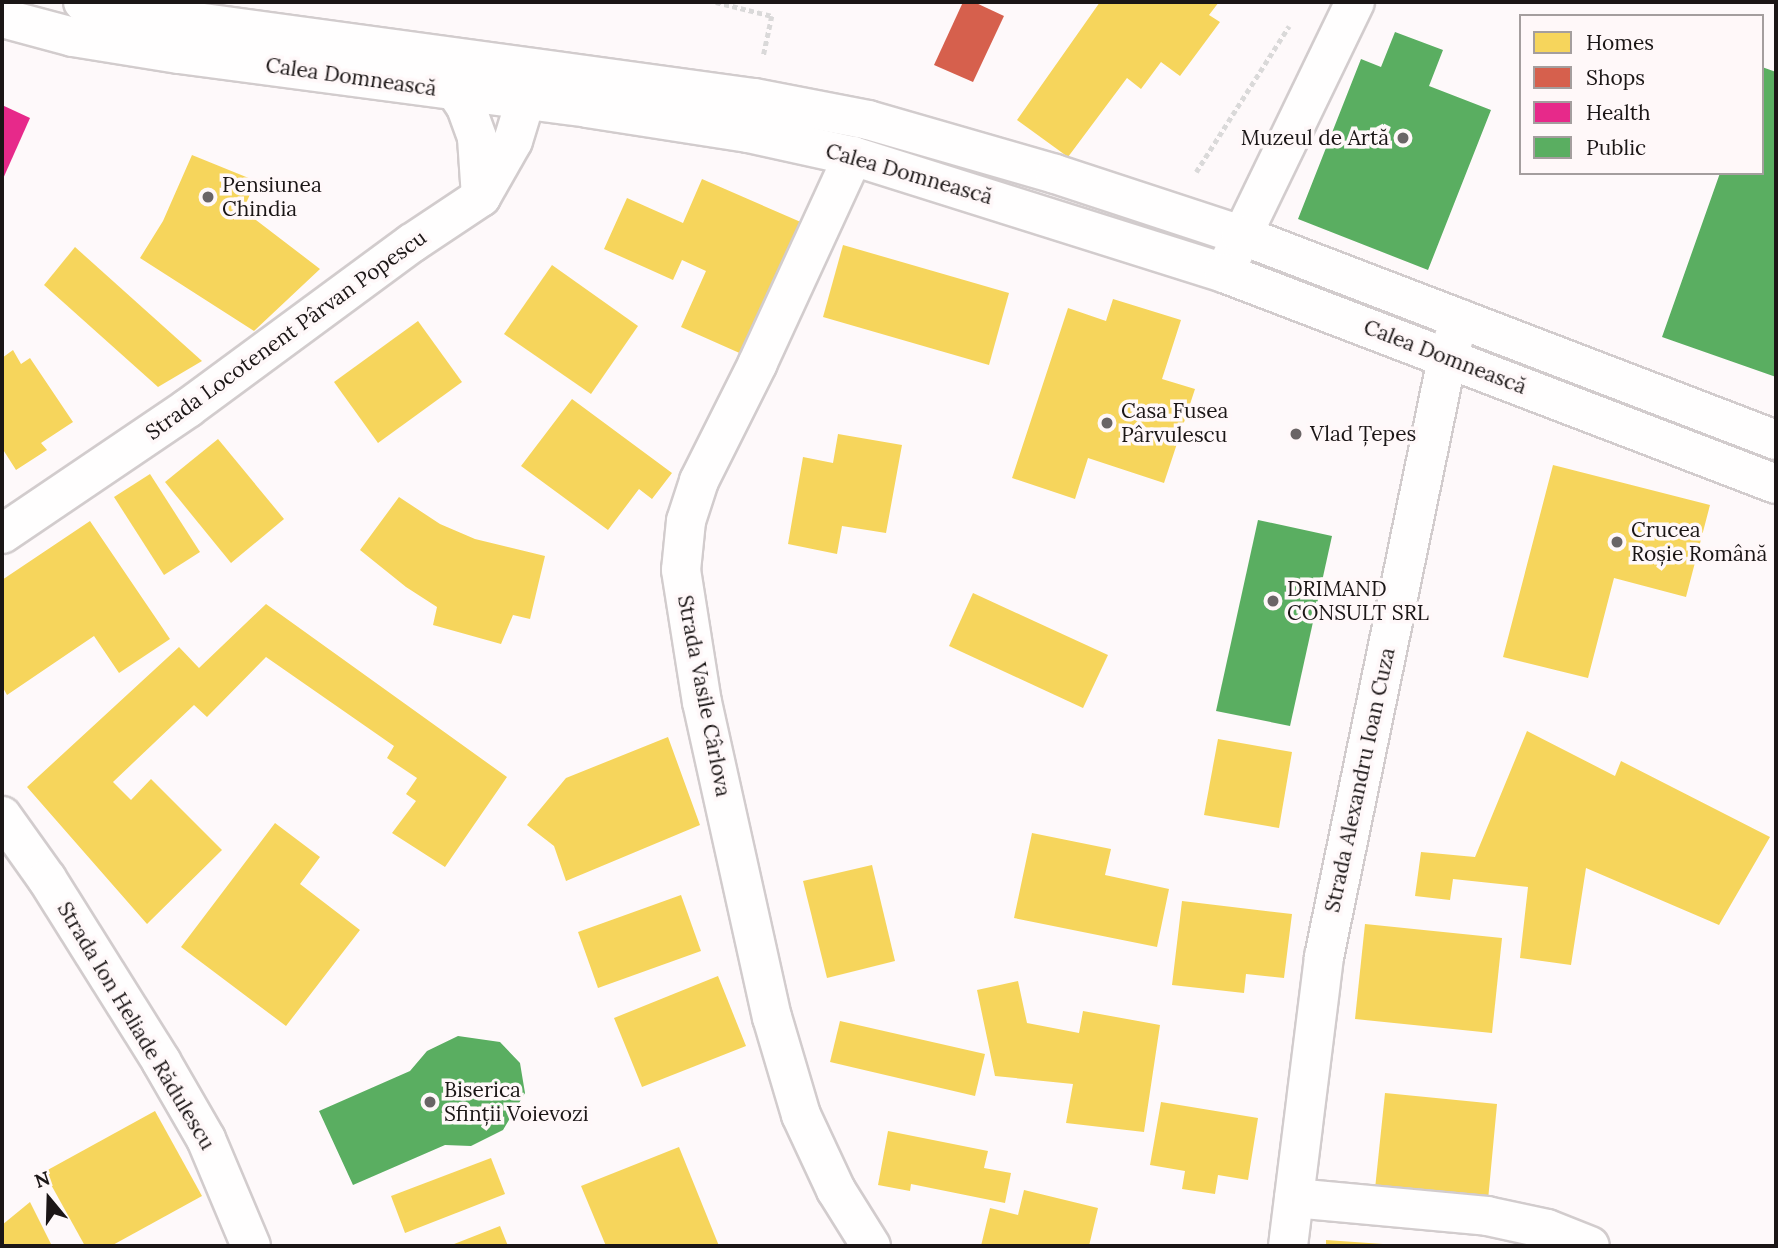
<!DOCTYPE html>
<meta charset="utf-8">
<style>
body{margin:0}
#map{position:relative;width:1778px;height:1248px;overflow:hidden;background:#fef9fa;font-family:Lora,serif}
div>[style]{position:absolute}
[style*='--x']{left:calc(var(--x)*1px);top:calc(var(--y)*1px);width:calc(var(--w)*1px);rotate:calc(var(--a)*1deg)}
.homes>*{inset:0;background:#f6d55c}
.shops>*{inset:0;background:#d6604d}
.health>*{inset:0;background:#e7298a}
.public>*{inset:0;background:#5aae61}
.path>*{height:4.5px;margin-top:-2.25px;transform-origin:0;background:repeating-linear-gradient(90deg,#dad9d9 0 5px,transparent 0 8.5px)}
.roads{filter:drop-shadow(2px 0 #d2cccd) drop-shadow(-2px 0 #d2cccd) drop-shadow(0 2px #d2cccd) drop-shadow(0 -2px #d2cccd)}
.minor>*{height:38px;margin:-19px;padding:0 19px;transform-origin:19px;border-radius:19px;background:#fffefe}
.primary>*{height:38px;margin:-19px;padding:0 19px;transform-origin:19px;border-radius:19px;background:#fffefe}
.dots>*{width:19px;height:19px;translate:-50% -50%;box-sizing:border-box;border:4px solid #fff8f9;border-radius:50%}
span{translate:-50% -50%;white-space:nowrap;text-align:center;line-height:1.15;-webkit-text-stroke:7px #fff8f9;paint-order:stroke}
.street-label{font-size:21px;color:#1b1616}
.poi-label{font-size:21px;color:#1b1616}
.right{translate:-100% -50%;text-align:right}
.left{translate:0 -50%;text-align:left}
.frame{position:absolute;inset:0;border:4px solid #1b1616;pointer-events:none}
.legend{position:absolute;left:1519px;top:14px;width:245px;height:161px;box-sizing:border-box;background:#fff8f9;border:2px solid #a49e9e;margin:0;padding:9px 12px;list-style:none;font-size:21px;color:#1b1616}
.legend li{display:flex;align-items:center;gap:14px;height:35px}
.legend b{width:35px;border:2px solid #a49e9e}
.north{position:absolute;left:14px;top:1164px;width:70px;height:70px;-webkit-text-stroke:5px #fff8f9;paint-order:stroke;rotate:341deg;font-size:19px;font-weight:700;line-height:28px;text-align:center;color:#1b1616}
.north::after{content:'';display:block;margin:auto;width:24px;height:32px;background:#1b1616;clip-path:polygon(50% 0,100% 100%,50% 72%,0 100%)}
</style>
<div id="map">
<div class="homes">
<div style="clip-path:polygon(1100px 2px,1219px 2px,1209px 15px,1220px 22px,1180px 76px,1161px 62px,1141px 89px,1127px 78px,1068px 157px,1017px 120px)"></div>
<div style="clip-path:polygon(192px 155px,256px 181px,243px 210px,320px 269px,254px 331px,140px 258px,163px 221px)"></div>
<div style="clip-path:polygon(702px 179px,803px 223px,744px 355px,681px 327px,706px 271px,682px 260px,673px 280px,604px 249px,627px 198px,683px 223px)"></div>
<div style="clip-path:polygon(843px 245px,1009px 293px,989px 365px,823px 317px)"></div>
<div style="clip-path:polygon(75px 247px,202px 361px,158px 387px,44px 285px)"></div>
<div style="clip-path:polygon(552px 265px,638px 326px,591px 394px,504px 334px)"></div>
<div style="clip-path:polygon(1113px 299px,1181px 320px,1162px 379px,1195px 389px,1164px 483px,1088px 458px,1075px 499px,1012px 478px,1068px 308px,1106px 321px)"></div>
<div style="clip-path:polygon(418px 321px,462px 382px,378px 443px,334px 382px)"></div>
<div style="clip-path:polygon(13px 350px,21px 364px,30px 358px,73px 422px,41px 443px,47px 450px,16px 470px,2px 448px,2px 358px)"></div>
<div style="clip-path:polygon(572px 399px,672px 473px,652px 499px,639px 489px,608px 530px,521px 466px)"></div>
<div style="clip-path:polygon(838px 434px,902px 445px,886px 533px,842px 526px,837px 554px,788px 544px,803px 457px,833px 463px)"></div>
<div style="clip-path:polygon(218px 439px,284px 519px,231px 563px,165px 482px)"></div>
<div style="clip-path:polygon(1553px 465px,1710px 505px,1686px 597px,1614px 578px,1588px 678px,1503px 657px)"></div>
<div style="clip-path:polygon(150px 474px,200px 552px,164px 575px,114px 497px)"></div>
<div style="clip-path:polygon(399px 497px,440px 524px,475px 539px,545px 556px,530px 619px,513px 615px,501px 644px,433px 625px,437px 607px,406px 587px,360px 550px)"></div>
<div style="clip-path:polygon(90px 521px,170px 639px,119px 673px,94px 636px,7px 695px,2px 686px,2px 580px)"></div>
<div style="clip-path:polygon(973px 593px,1108px 655px,1083px 708px,949px 646px)"></div>
<div style="clip-path:polygon(266px 604px,507px 777px,445px 867px,392px 833px,416px 801px,406px 794px,417px 778px,387px 758px,394px 746px,266px 657px,207px 717px,194px 705px,113px 782px,131px 800px,151px 779px,222px 850px,147px 924px,27px 787px,179px 647px,199px 668px)"></div>
<div style="clip-path:polygon(1527px 731px,1615px 776px,1621px 761px,1770px 837px,1719px 925px,1586px 868px,1571px 965px,1520px 958px,1528px 887px,1453px 879px,1450px 900px,1415px 896px,1421px 852px,1475px 857px)"></div>
<div style="clip-path:polygon(668px 737px,700px 825px,566px 881px,554px 846px,527px 825px,566px 778px)"></div>
<div style="clip-path:polygon(1218px 739px,1292px 752px,1279px 828px,1204px 815px)"></div>
<div style="clip-path:polygon(275px 823px,320px 857px,300px 884px,360px 930px,286px 1026px,181px 947px)"></div>
<div style="clip-path:polygon(1032px 833px,1111px 849px,1105px 875px,1169px 889px,1157px 947px,1014px 918px)"></div>
<div style="clip-path:polygon(872px 865px,895px 961px,827px 978px,803px 881px)"></div>
<div style="clip-path:polygon(681px 895px,701px 951px,598px 988px,578px 932px)"></div>
<div style="clip-path:polygon(1182px 901px,1292px 914px,1284px 978px,1246px 974px,1244px 993px,1172px 985px)"></div>
<div style="clip-path:polygon(1365px 924px,1502px 938px,1492px 1033px,1355px 1019px)"></div>
<div style="clip-path:polygon(718px 976px,746px 1046px,642px 1087px,614px 1018px)"></div>
<div style="clip-path:polygon(1018px 981px,1027px 1023px,1079px 1033px,1083px 1011px,1160px 1025px,1144px 1132px,1066px 1123px,1073px 1084px,995px 1076px,977px 990px)"></div>
<div style="clip-path:polygon(840px 1021px,985px 1054px,975px 1096px,830px 1062px)"></div>
<div style="clip-path:polygon(1385px 1093px,1497px 1104px,1488px 1200px,1375px 1189px)"></div>
<div style="clip-path:polygon(1161px 1102px,1258px 1118px,1248px 1180px,1218px 1175px,1215px 1194px,1182px 1189px,1185px 1171px,1150px 1165px)"></div>
<div style="clip-path:polygon(155px 1111px,202px 1196px,111px 1246px,85px 1246px,44px 1172px)"></div>
<div style="clip-path:polygon(888px 1131px,988px 1151px,984px 1168px,1011px 1173px,1005px 1203px,911px 1184px,910px 1191px,878px 1185px)"></div>
<div style="clip-path:polygon(679px 1147px,719px 1246px,606px 1246px,581px 1186px)"></div>
<div style="clip-path:polygon(491px 1158px,505px 1194px,405px 1233px,391px 1196px)"></div>
<div style="clip-path:polygon(1024px 1190px,1098px 1208px,1089px 1246px,981px 1246px,990px 1208px,1018px 1215px)"></div>
<div style="clip-path:polygon(30px 1202px,52px 1246px,2px 1246px,2px 1225px)"></div>
<div style="clip-path:polygon(500px 1226px,508px 1246px,449px 1246px)"></div>
<div style="clip-path:polygon(1326px 1240px,1383px 1244px,1383px 1246px,1326px 1246px)"></div>
</div>
<div class="shops">
<div style="clip-path:polygon(963px 2px,974px 2px,1004px 16px,973px 82px,934px 65px)"></div>
</div>
<div class="health">
<div style="clip-path:polygon(2px 105px,30px 118px,2px 181px)"></div>
</div>
<div class="public">
<div style="clip-path:polygon(1395px 32px,1443px 50px,1429px 86px,1491px 110px,1428px 270px,1298px 219px,1361px 59px,1381px 67px)"></div>
<div style="clip-path:polygon(1762px 67px,1776px 72px,1776px 377px,1662px 337px,1720px 173px,1762px 173px)"></div>
<div style="clip-path:polygon(1258px 520px,1332px 536px,1290px 726px,1216px 711px)"></div>
<div style="clip-path:polygon(458px 1036px,500px 1042px,520px 1063px,525px 1093px,503px 1130px,471px 1146px,445px 1145px,353px 1185px,319px 1111px,410px 1071px,427px 1051px)"></div>
</div>
<div class="path">
<div style="--x:716;--y:2;--w:58;--a:14"></div>
<div style="--x:772;--y:16;--w:40;--a:102"></div>
<div style="--x:1196;--y:172;--w:173;--a:-57.5"></div>
</div>
<div class="roads">
<div class="minor">
<div style="--x:853;--y:156;--w:228;--a:114.7"></div>
<div style="--x:758;--y:363;--w:132;--a:116.6"></div>
<div style="--x:699;--y:481;--w:42;--a:108"></div>
<div style="--x:686;--y:521;--w:49;--a:95.8"></div>
<div style="--x:681;--y:570;--w:134;--a:81"></div>
<div style="--x:702;--y:702;--w:323;--a:77.5"></div>
<div style="--x:772;--y:1017;--w:102;--a:73.5"></div>
<div style="--x:801;--y:1115;--w:83;--a:65"></div>
<div style="--x:836;--y:1190;--w:66;--a:58"></div>
<div style="--x:1224;--y:273;--w:301;--a:-64.2"></div>
<div style="--x:2;--y:534;--w:225;--a:-34.1"></div>
<div style="--x:188;--y:408;--w:278;--a:-36.4"></div>
<div style="--x:412;--y:243;--w:83;--a:-33.7"></div>
<div style="--x:481;--y:197;--w:64;--a:-60.3"></div>
<div style="--x:513;--y:141;--w:75;--a:-73"></div>
<div style="--x:2;--y:816;--w:77;--a:54.5"></div>
<div style="--x:47;--y:879;--w:215;--a:57.9"></div>
<div style="--x:161;--y:1061;--w:90;--a:60"></div>
<div style="--x:206;--y:1139;--w:116;--a:67.2"></div>
<div style="--x:1294;--y:1198;--w:194;--a:5.3"></div>
<div style="--x:1487;--y:1216;--w:61;--a:12.2"></div>
<div style="--x:1547;--y:1229;--w:46;--a:21.6"></div>
<div style="--x:1288;--y:1246;--w:291;--a:-82.9"></div>
<div style="--x:1324;--y:957;--w:611;--a:-78.38"></div>
<div style="--x:1447;--y:359;--w:42;--a:-72"></div>
</div>
<div class="primary">
<div style="--x:83;--y:2;--w:108;--a:10.2"></div>
<div style="--x:189;--y:21;--w:570;--a:7.76"></div>
<div style="--x:754;--y:98;--w:116;--a:10.9"></div>
<div style="--x:868;--y:120;--w:195;--a:16.1"></div>
<div style="--x:1055;--y:174;--w:196;--a:18.2"></div>
<div style="--x:1241;--y:235;--w:573;--a:20.97"></div>
<div style="--x:2;--y:18;--w:73;--a:15"></div>
<div style="--x:73;--y:37;--w:107;--a:9.1"></div>
<div style="--x:179;--y:54;--w:412;--a:7.5"></div>
<div style="--x:587;--y:108;--w:163;--a:8.8"></div>
<div style="--x:748;--y:133;--w:107;--a:12.4"></div>
<div style="--x:853;--y:156;--w:389;--a:17.5"></div>
<div style="--x:1224;--y:273;--w:591;--a:20.92"></div>
<div style="--x:456;--y:92;--w:18;--a:56"></div>
<div style="--x:466;--y:107;--w:33;--a:70"></div>
<div style="--x:477;--y:138;--w:59;--a:86.1"></div>
</div>
</div>
<div class="dots">
<div style="left:1403px;top:138px;background:#6a6566"></div>
<div style="left:208px;top:197px;background:#6a6566"></div>
<div style="left:1107px;top:423px;background:#6a6566"></div>
<div style="left:1296px;top:434px;background:#6a6566"></div>
<div style="left:1617px;top:542px;background:#6a6566"></div>
<div style="left:1273px;top:601px;background:#6a6566"></div>
<div style="left:430px;top:1102px;background:#6a6566"></div>
</div>
<div class="street-label">
<span style="left:351px;top:77px;rotate:8deg">Calea Domnească</span>
<span style="left:909px;top:174px;rotate:16deg">Calea Domnească</span>
<span style="left:286px;top:335px;rotate:-36deg">Strada Locotenent Pârvan Popescu</span>
<span style="left:1445px;top:357px;rotate:21deg">Calea Domnească</span>
<span style="left:704px;top:696px;rotate:79deg">Strada Vasile Cârlova</span>
<span style="left:1360px;top:780px;rotate:-78deg">Strada Alexandru Ioan Cuza</span>
<span style="left:136px;top:1026px;rotate:59deg">Strada Ion Heliade Rădulescu</span>
</div>
<div class="poi-label">
<span class="right" style="left:1389px;top:138px">Muzeul de Artă</span>
<span class="left" style="left:222px;top:197px">Pensiunea<br>Chindia</span>
<span class="left" style="left:1121px;top:423px">Casa Fusea<br>Pârvulescu</span>
<span class="left" style="left:1310px;top:434px">Vlad Țepes</span>
<span class="left" style="left:1631px;top:542px">Crucea<br>Roșie Română</span>
<span class="left" style="left:1287px;top:601px">DRIMAND<br>CONSULT SRL</span>
<span class="left" style="left:444px;top:1102px">Biserica<br>Sfinții Voievozi</span>
</div>
<div class="frame"></div>
<ul class="legend">
<li><b style="height:19px;background:#f6d55c"></b>Homes</li>
<li><b style="height:19px;background:#d6604d"></b>Shops</li>
<li><b style="height:19px;background:#e7298a"></b>Health</li>
<li><b style="height:19px;background:#5aae61"></b>Public</li>
</ul>
<div class="north">N</div>
</div>
